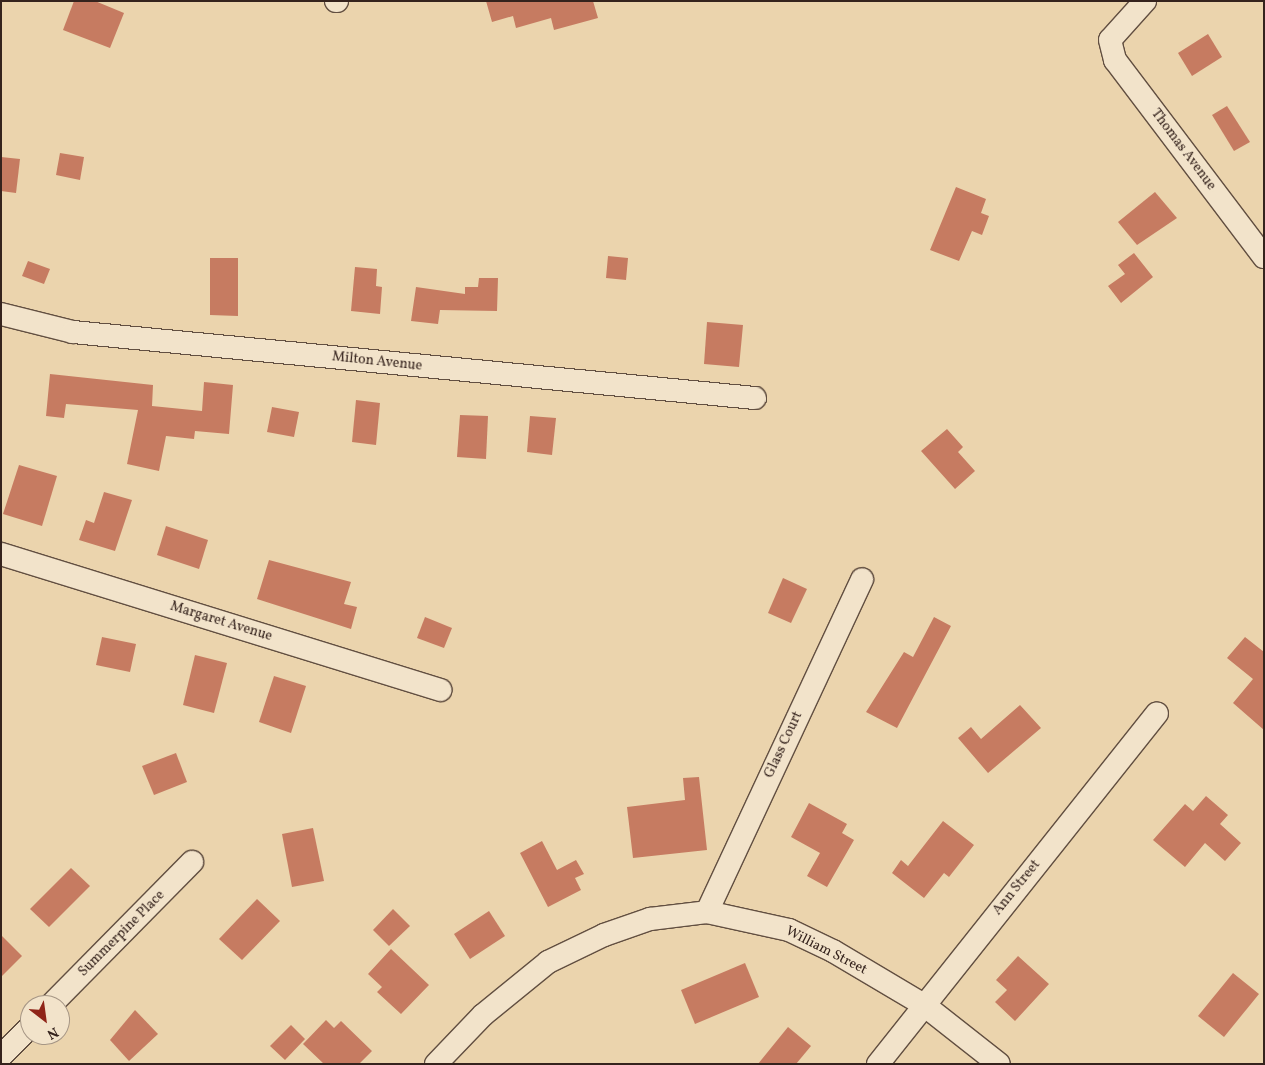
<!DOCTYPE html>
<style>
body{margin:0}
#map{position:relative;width:1265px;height:1065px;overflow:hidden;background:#ebd4ad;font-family:Vollkorn,serif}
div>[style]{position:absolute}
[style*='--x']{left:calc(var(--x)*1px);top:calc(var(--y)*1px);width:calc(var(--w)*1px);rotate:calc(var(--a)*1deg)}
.building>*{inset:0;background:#c67b61}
.roads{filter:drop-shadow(1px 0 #624f41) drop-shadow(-1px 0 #624f41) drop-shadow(0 1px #624f41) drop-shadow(0 -1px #624f41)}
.minor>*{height:22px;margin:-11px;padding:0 11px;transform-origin:11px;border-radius:11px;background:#f2e3ca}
span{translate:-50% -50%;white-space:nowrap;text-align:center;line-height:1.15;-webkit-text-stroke:4.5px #f2e3ca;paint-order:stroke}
.street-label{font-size:14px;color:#35231d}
.frame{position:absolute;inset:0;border:2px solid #35231d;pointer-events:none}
.north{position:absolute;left:20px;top:995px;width:50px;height:50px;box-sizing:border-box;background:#f2e3ca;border:1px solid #a69685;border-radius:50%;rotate:150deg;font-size:14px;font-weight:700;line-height:20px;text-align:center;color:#35231d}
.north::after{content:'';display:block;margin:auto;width:18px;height:22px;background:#8f2418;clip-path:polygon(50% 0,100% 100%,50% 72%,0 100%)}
</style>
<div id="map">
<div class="building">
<div style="clip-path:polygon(74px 1px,95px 1px,124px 13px,110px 48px,63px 30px)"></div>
<div style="clip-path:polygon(486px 1px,593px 1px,598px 18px,554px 30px,551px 18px,516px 28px,513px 16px,492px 22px)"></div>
<div style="clip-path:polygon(1208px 34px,1222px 57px,1192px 76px,1178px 53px)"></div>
<div style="clip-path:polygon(1227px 106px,1250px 142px,1234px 151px,1212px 115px)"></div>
<div style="clip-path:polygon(60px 153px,84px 157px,80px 180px,56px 175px)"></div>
<div style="clip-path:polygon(1px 157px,20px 159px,16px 193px,1px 191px)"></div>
<div style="clip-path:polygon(956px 187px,986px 199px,981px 213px,989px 216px,982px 235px,972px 231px,959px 261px,930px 250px)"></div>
<div style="clip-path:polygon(1155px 192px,1177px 218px,1137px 245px,1118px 222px)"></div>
<div style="clip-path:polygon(1134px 253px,1153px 277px,1121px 303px,1108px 286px,1125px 274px,1118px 265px)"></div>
<div style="clip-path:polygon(608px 256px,628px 258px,626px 280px,606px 278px)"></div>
<div style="clip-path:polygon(210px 258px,238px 258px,238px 316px,210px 315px)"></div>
<div style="clip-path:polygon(28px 261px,50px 269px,44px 284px,22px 276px)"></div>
<div style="clip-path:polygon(355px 267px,377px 269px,376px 286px,382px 287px,380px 314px,351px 311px)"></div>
<div style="clip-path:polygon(479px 278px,498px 278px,497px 311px,440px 310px,438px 324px,411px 321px,416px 287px,465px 294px,465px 287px,478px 287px)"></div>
<div style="clip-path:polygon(707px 322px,743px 325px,739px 367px,704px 364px)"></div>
<div style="clip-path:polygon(50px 374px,153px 385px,152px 406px,202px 411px,204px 382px,233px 385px,229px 434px,195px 431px,194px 439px,166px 436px,159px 471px,127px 464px,138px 410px,66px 404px,64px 418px,46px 416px)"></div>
<div style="clip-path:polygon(356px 400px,380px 403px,376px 445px,352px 442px)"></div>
<div style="clip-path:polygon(272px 407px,299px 412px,294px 437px,267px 432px)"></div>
<div style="clip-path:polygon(460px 415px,488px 416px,486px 459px,457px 457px)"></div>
<div style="clip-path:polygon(530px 416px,556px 418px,552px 455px,527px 452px)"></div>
<div style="clip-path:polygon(947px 429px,963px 447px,958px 452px,975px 471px,955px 489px,921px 451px)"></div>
<div style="clip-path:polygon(19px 465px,57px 476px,42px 526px,3px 514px)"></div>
<div style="clip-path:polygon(104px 492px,132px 500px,115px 551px,79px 540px,86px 520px,94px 523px)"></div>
<div style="clip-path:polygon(166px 526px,208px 540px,199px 569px,157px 555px)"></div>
<div style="clip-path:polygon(269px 560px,351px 582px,344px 604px,357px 607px,351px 629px,257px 599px)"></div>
<div style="clip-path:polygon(783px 578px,807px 589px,791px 623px,768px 613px)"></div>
<div style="clip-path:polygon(425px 617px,452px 628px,444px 648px,417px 638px)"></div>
<div style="clip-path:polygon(934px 617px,951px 626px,897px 728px,866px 712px,904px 652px,913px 657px)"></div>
<div style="clip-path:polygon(102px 637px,136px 644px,130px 672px,96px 665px)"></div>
<div style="clip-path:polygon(1245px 637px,1264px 652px,1264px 730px,1233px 703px,1253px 679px,1227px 658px)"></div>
<div style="clip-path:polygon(195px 655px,227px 663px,214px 713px,183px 705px)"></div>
<div style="clip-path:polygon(274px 676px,306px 686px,291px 733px,259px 722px)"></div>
<div style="clip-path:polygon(1020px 705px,1041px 728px,988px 773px,958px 738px,971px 727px,981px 739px)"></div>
<div style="clip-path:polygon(176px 753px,187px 782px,154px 795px,142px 766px)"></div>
<div style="clip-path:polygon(699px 777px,707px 850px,633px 858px,627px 807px,685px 800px,683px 778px)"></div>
<div style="clip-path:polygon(1206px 796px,1228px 815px,1220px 824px,1241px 843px,1225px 861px,1205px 843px,1185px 867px,1153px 840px,1185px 804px,1193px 811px)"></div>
<div style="clip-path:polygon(809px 803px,847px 824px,842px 833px,854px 840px,827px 887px,807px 876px,820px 853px,791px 837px)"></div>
<div style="clip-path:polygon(943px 821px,974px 845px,949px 877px,944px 873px,924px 898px,892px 873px,901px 860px,908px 866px)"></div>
<div style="clip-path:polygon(313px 828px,324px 881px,292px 887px,282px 834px)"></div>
<div style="clip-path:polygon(542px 841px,557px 870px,576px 860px,584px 874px,575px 878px,581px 890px,548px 907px,520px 853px)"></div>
<div style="clip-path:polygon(71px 868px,90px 886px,49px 927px,30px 909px)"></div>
<div style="clip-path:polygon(257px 899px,280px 921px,242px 960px,219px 939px)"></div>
<div style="clip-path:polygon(393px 909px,410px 926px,389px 946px,373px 930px)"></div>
<div style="clip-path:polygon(489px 911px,505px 936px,470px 959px,454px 934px)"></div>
<div style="clip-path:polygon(1px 935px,22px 956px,1px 977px)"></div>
<div style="clip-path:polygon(391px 949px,429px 985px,401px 1014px,377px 992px,382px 987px,368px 974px)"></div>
<div style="clip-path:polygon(1018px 956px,1049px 984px,1015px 1021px,995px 1002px,1007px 990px,996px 980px)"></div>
<div style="clip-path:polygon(745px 963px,759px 997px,695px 1024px,681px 990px)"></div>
<div style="clip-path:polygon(1233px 973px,1259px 994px,1224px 1037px,1198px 1016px)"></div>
<div style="clip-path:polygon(135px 1010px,158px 1034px,129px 1061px,110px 1040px)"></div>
<div style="clip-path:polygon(326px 1020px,334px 1028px,341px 1021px,372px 1051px,359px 1064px,324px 1064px,303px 1044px)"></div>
<div style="clip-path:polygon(291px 1025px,305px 1039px,285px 1060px,270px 1046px)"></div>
<div style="clip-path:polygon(788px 1027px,811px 1046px,796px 1064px,758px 1064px)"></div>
</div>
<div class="roads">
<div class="minor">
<div style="--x:336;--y:1;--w:1;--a:0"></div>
<div style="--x:1145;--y:1;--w:52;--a:131.9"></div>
<div style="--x:1110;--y:40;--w:21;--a:76"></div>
<div style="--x:1115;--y:60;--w:247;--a:52.9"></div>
<div style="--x:1;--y:314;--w:74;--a:14"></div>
<div style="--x:73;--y:332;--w:685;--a:5.53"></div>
<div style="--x:1;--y:554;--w:460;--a:17.2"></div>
<div style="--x:707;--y:912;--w:367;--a:-65"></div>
<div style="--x:51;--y:1005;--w:201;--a:-45.4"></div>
<div style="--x:1;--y:1056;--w:41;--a:-45"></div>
<div style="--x:436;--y:1064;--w:68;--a:-46.2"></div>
<div style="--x:483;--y:1015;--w:84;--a:-39.2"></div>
<div style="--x:548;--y:962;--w:62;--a:-25.7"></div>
<div style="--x:604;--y:935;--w:49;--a:-19.2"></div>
<div style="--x:650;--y:919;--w:57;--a:-7"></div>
<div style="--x:707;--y:912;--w:84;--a:12.4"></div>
<div style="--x:789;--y:930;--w:49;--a:25.5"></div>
<div style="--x:833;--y:951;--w:106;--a:30.7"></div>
<div style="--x:924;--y:1005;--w:95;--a:38.2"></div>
<div style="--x:878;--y:1064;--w:448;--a:-51.5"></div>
</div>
</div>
<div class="street-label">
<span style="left:1183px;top:150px;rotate:53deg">Thomas Avenue</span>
<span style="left:377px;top:362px;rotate:6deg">Milton Avenue</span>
<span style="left:221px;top:622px;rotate:17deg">Margaret Avenue</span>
<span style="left:784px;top:745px;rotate:-65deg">Glass Court</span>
<span style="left:1017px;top:888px;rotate:-51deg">Ann Street</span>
<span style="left:122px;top:934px;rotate:-45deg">Summerpine Place</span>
<span style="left:826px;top:951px;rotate:27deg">William Street</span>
</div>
<div class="frame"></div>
<div class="north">N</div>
</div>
